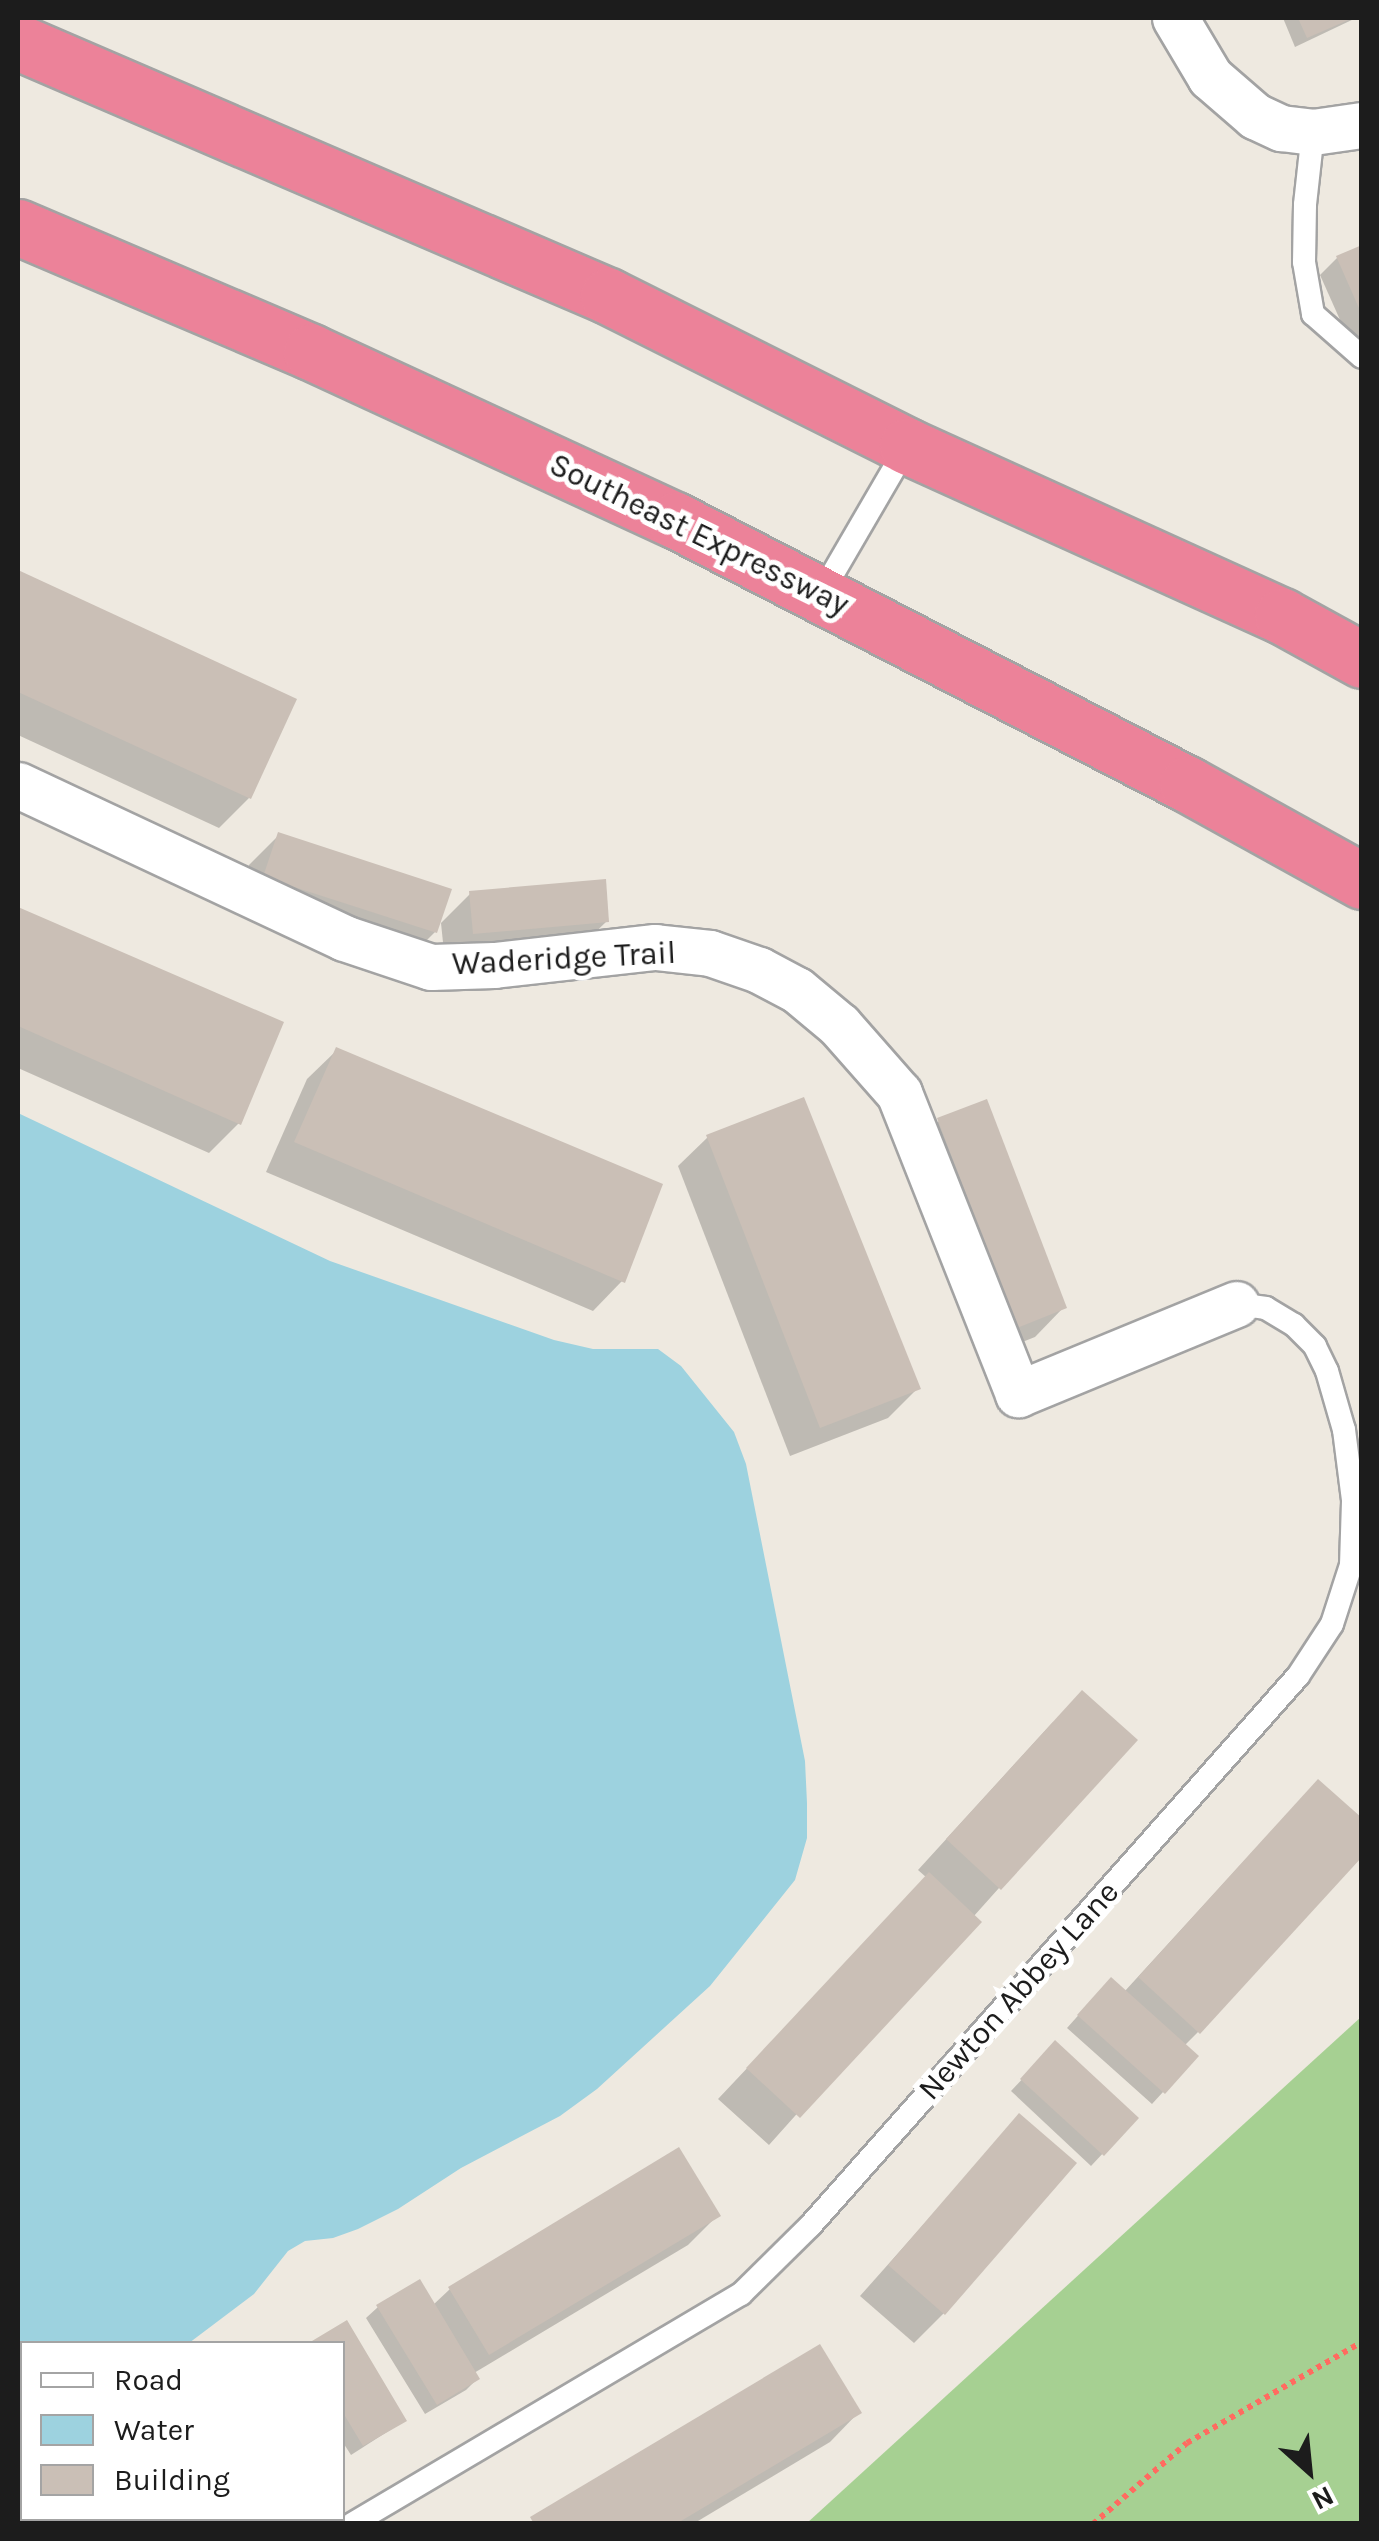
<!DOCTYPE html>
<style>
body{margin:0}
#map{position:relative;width:1379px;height:2541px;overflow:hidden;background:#eee9e0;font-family:Karla,sans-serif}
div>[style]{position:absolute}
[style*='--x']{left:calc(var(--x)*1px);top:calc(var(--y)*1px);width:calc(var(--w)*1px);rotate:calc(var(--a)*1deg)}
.forest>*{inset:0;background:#a6d092}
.water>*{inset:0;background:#9dd2df}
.shadow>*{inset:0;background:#0003}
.building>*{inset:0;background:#cabfb6}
.path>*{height:6px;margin-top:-3px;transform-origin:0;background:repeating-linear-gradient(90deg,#ff6b60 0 5px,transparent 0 10px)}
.roads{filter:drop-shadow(2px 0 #a3a3a3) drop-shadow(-2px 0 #a3a3a3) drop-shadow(0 2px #a3a3a3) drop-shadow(0 -2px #a3a3a3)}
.service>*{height:22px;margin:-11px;padding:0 11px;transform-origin:11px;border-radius:11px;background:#fff}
.minor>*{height:45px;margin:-22.5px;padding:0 22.5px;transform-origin:22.5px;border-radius:22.5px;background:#fff}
.motorway>*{height:55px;margin:-27.5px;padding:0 27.5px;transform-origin:27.5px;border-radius:27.5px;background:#ec8299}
span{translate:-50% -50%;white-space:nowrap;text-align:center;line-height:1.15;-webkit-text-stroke:10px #fff;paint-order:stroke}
.street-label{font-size:32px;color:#1c1c1c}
.frame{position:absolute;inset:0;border:20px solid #1c1c1c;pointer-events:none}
.legend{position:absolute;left:20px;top:2341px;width:325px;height:180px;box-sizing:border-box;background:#fff;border:2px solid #a4a4a4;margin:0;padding:12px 18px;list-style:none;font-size:30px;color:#1c1c1c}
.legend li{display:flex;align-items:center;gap:20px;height:50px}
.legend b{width:50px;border:2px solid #a4a4a4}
.north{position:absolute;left:1259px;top:2421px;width:100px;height:100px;-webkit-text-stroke:8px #fff;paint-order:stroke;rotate:153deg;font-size:28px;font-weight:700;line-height:40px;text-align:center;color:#1c1c1c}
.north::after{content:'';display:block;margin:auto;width:35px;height:45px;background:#1c1c1c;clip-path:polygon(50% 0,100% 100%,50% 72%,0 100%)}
</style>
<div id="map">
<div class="forest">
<div style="clip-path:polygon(1361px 2017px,1361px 2523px,807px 2523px)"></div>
</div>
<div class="water">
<div style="clip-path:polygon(18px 1113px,330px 1261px,554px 1340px,593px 1349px,658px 1349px,681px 1366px,734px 1432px,746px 1464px,805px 1761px,807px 1803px,807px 1838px,795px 1880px,710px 1986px,597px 2089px,560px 2116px,461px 2168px,398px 2209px,358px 2229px,333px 2238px,305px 2241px,288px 2251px,254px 2294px,189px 2343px,22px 2344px,22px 2454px,18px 2456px)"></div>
</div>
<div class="shadow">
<div style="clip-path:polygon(1283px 18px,1356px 18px,1295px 47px)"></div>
<div style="clip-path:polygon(1362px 247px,1362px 335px,1349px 340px,1320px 275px,1337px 258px)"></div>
<div style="clip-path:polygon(18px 573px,294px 700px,249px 798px,219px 828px,18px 735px)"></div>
<div style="clip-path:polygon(279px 835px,435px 932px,405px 962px,236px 906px,249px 865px)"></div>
<div style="clip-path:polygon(471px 893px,607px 921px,577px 950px,445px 962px,441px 923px)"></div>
<div style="clip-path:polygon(18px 909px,281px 1023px,239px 1123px,209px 1153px,18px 1068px)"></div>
<div style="clip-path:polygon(337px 1050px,622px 1281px,593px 1311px,266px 1172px,307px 1079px)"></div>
<div style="clip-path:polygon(939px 1121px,1064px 1307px,1035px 1337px,987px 1356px,909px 1150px)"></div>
<div style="clip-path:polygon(708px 1137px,918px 1388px,888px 1418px,790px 1456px,678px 1166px)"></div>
<div style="clip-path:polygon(1053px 1722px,999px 1888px,769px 2145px,718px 2099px,927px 1878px,918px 1870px)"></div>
<div style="clip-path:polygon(1289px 1812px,1198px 2032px,1184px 2046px,1163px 2092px,1152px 2104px,1067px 2028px,1100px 1991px,1124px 1992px)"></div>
<div style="clip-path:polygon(1055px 2044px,1136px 2118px,1091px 2166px,1011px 2091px)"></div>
<div style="clip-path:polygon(1019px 2117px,944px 2313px,914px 2343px,860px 2296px)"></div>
<div style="clip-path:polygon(717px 2216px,688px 2245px,474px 2373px,477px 2379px,466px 2390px,425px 2414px,366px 2318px,378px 2307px,433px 2305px,450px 2289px)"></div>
<div style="clip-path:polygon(347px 2323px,404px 2421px,351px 2455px,342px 2441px)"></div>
<div style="clip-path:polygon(859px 2412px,830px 2442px,693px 2524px,527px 2524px)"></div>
<div style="clip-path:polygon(65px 2518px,239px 2518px,230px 2524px,59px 2524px)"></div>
</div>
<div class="building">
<div style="clip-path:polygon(1298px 18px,1353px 18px,1307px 38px)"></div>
<div style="clip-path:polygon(1362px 245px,1362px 315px,1336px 256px)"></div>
<div style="clip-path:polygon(18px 570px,297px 699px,251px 799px,18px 692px)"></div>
<div style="clip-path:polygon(278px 832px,452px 889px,437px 933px,263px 877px)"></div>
<div style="clip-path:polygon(606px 879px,609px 922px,473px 934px,469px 891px)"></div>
<div style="clip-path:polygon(18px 907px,284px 1022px,241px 1125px,18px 1026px)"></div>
<div style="clip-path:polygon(336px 1047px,663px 1184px,625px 1283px,294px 1142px)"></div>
<div style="clip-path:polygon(804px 1097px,921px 1389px,820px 1428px,706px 1135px)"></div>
<div style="clip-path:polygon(987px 1099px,1067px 1308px,1017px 1328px,937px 1118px)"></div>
<div style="clip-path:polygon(1082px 1690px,1138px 1740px,1001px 1890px,946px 1839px)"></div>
<div style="clip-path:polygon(1318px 1779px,1362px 1818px,1362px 1857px,1200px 2034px,1138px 1977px)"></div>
<div style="clip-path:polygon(929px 1872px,982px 1922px,800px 2118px,746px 2068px)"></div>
<div style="clip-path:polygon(1111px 1977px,1199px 2056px,1165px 2094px,1077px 2015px)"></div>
<div style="clip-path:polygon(1055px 2040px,1139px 2118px,1104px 2156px,1020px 2079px)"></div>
<div style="clip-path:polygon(1019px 2113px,1077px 2163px,945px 2315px,888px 2265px)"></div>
<div style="clip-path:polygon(679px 2147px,721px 2216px,489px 2355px,448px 2287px)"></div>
<div style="clip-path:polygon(420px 2279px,480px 2379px,437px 2405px,376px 2305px)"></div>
<div style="clip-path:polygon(347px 2320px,407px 2421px,363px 2446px,342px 2411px,342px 2344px,307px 2344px)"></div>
<div style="clip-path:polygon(820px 2344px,862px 2413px,676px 2524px,534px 2524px,530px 2517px)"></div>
<div style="clip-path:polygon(61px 2518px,220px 2518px,211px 2524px,64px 2524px)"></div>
</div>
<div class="path">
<div style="--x:1093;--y:2524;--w:124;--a:-40.8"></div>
<div style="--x:1187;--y:2443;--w:202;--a:-30"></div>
</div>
<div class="roads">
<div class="service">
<div style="--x:1313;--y:132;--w:73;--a:96.3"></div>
<div style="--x:1305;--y:205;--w:57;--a:91"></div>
<div style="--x:1304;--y:262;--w:53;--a:80.2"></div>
<div style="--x:1313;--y:314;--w:65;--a:41.3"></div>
<div style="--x:821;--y:594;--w:171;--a:-59.8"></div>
<div style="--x:352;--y:2524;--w:452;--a:-30.6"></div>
<div style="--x:741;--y:2294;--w:97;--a:-44.6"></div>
<div style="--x:810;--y:2226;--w:735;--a:-48.42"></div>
<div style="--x:1298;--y:1676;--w:62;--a:-56.8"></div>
<div style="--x:1332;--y:1624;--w:62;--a:-72.1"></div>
<div style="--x:1351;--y:1565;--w:65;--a:-88.2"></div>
<div style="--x:1353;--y:1500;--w:71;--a:-97.3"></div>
<div style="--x:1344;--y:1430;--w:61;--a:-106.1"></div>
<div style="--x:1327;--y:1371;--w:28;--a:-116"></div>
<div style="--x:1315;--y:1346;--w:30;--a:-135"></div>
<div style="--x:1294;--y:1325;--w:33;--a:-149"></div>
<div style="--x:1266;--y:1308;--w:30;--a:-172"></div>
</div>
<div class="minor">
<div style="--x:1175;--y:18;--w:69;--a:59.3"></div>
<div style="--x:1210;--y:77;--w:60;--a:40.9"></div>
<div style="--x:1255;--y:116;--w:29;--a:25"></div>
<div style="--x:1281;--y:128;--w:32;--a:7"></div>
<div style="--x:1313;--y:132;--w:49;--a:-8.1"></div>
<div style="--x:18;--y:785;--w:360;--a:25.1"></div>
<div style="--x:344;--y:938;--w:92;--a:18.4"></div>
<div style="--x:431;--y:967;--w:63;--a:-1.8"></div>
<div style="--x:494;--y:965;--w:162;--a:-6.4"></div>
<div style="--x:655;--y:947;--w:55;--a:6.2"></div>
<div style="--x:710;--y:953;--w:52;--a:19.1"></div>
<div style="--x:759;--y:970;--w:43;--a:27.8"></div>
<div style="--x:797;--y:990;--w:55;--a:39.8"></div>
<div style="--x:839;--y:1025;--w:91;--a:48.6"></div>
<div style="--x:899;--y:1093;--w:324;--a:68.4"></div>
<div style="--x:1018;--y:1394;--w:236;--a:-22.4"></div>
</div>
<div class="motorway">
<div style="--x:18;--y:42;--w:642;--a:23.29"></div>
<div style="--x:608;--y:296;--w:335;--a:26.6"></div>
<div style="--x:907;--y:446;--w:412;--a:24.4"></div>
<div style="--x:1282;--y:616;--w:91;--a:28.8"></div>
<div style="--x:18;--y:227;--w:319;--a:23.1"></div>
<div style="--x:311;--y:352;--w:401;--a:24.8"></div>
<div style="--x:675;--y:520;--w:576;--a:27.28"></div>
<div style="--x:1187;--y:784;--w:200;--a:29"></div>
</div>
</div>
<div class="street-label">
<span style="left:699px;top:535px;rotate:26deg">Southeast Expressway</span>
<span style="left:564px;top:959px;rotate:-3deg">Waderidge Trail</span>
<span style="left:1019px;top:1991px;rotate:-48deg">Newton Abbey Lane</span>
</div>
<div class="frame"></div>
<ul class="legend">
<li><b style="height:12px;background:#fff"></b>Road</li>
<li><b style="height:28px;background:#9dd2df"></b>Water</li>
<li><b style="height:28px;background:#cabfb6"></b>Building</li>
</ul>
<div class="north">N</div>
</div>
